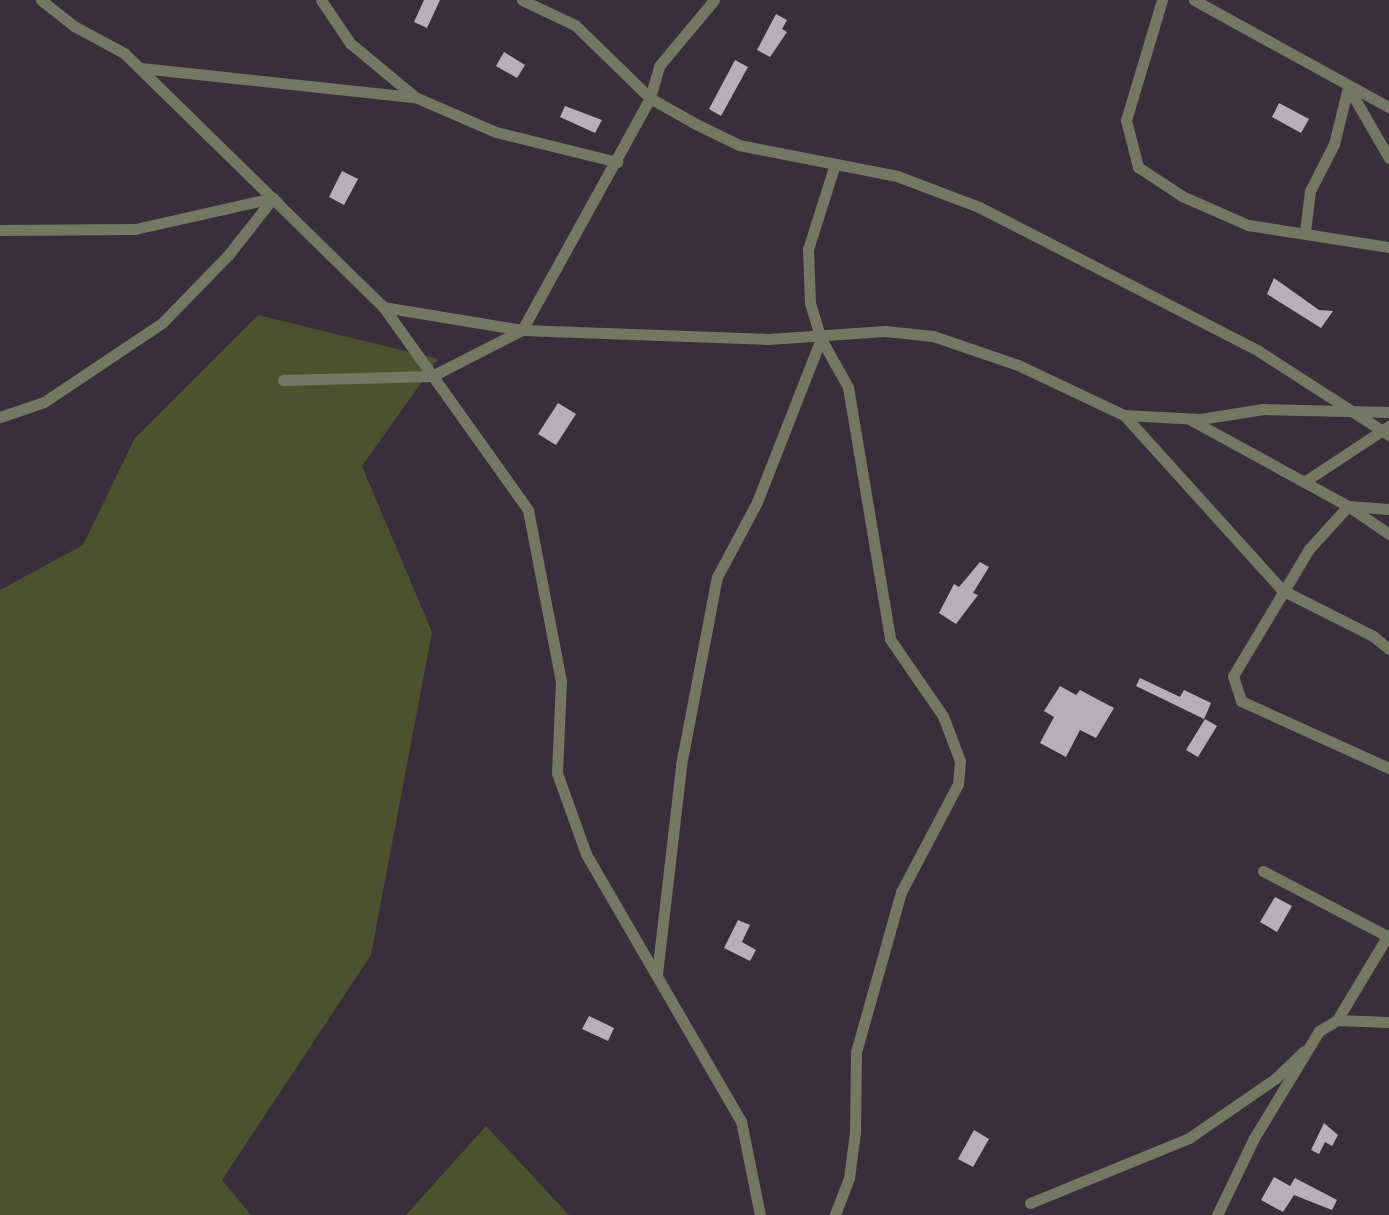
<!DOCTYPE html>
<style>
body{margin:0}
#map{position:relative;width:1389px;height:1215px;overflow:hidden;background:#3a2e3c;font-family:Barlow,sans-serif}
div>[style]{position:absolute}
[style*='--x']{left:calc(var(--x)*1px);top:calc(var(--y)*1px);width:calc(var(--w)*1px);rotate:calc(var(--a)*1deg)}
.green>*{inset:0;background:#4c512e}
.building>*{inset:0;background:#bbacbd}
.minor>*{height:11px;margin:-5.5px;padding:0 5.5px;transform-origin:5.5px;border-radius:5.5px;background:#747862}
span{translate:-50% -50%;white-space:nowrap;text-align:center;line-height:1.15;-webkit-text-stroke:8px #1e191f;paint-order:stroke}
</style>
<div id="map">
<div class="green">
<div style="clip-path:polygon(258px 315px,438px 359px,362px 466px,432px 632px,371px 955px,222px 1180px,251px 1215px,0 1215px,0 590px,83px 545px,135px 438px)"></div>
<div style="clip-path:polygon(486px 1126px,569px 1215px,406px 1215px)"></div>
</div>
<div class="building">
<div style="clip-path:polygon(424px 0,440px 0,427px 28px,414px 22px)"></div>
<div style="clip-path:polygon(776px 14px,787px 20px,782px 29px,787px 32px,770px 57px,757px 50px)"></div>
<div style="clip-path:polygon(504px 52px,525px 65px,517px 78px,496px 66px)"></div>
<div style="clip-path:polygon(735px 60px,748px 67px,721px 116px,709px 109px)"></div>
<div style="clip-path:polygon(1279px 103px,1309px 119px,1301px 133px,1272px 117px)"></div>
<div style="clip-path:polygon(565px 106px,602px 120px,595px 133px,560px 117px)"></div>
<div style="clip-path:polygon(342px 171px,358px 179px,344px 205px,329px 197px)"></div>
<div style="clip-path:polygon(1274px 278px,1319px 310px,1333px 311px,1321px 328px,1267px 294px)"></div>
<div style="clip-path:polygon(558px 403px,576px 414px,556px 445px,538px 434px)"></div>
<div style="clip-path:polygon(980px 562px,989px 567px,973px 593px,978px 595px,956px 624px,939px 613px,954px 584px,959px 587px)"></div>
<div style="clip-path:polygon(1140px 678px,1180px 697px,1184px 690px,1211px 703px,1204px 719px,1136px 686px)"></div>
<div style="clip-path:polygon(1060px 686px,1076px 695px,1080px 690px,1114px 708px,1096px 738px,1080px 730px,1066px 757px,1040px 743px,1054px 717px,1044px 711px)"></div>
<div style="clip-path:polygon(1205px 719px,1217px 726px,1198px 757px,1186px 750px)"></div>
<div style="clip-path:polygon(1275px 897px,1292px 906px,1277px 932px,1260px 922px)"></div>
<div style="clip-path:polygon(738px 920px,750px 925px,742px 942px,756px 950px,750px 961px,724px 948px)"></div>
<div style="clip-path:polygon(589px 1016px,614px 1028px,608px 1041px,582px 1029px)"></div>
<div style="clip-path:polygon(1324px 1123px,1338px 1135px,1332px 1146px,1325px 1142px,1319px 1154px,1311px 1150px)"></div>
<div style="clip-path:polygon(974px 1130px,989px 1139px,973px 1167px,958px 1159px)"></div>
<div style="clip-path:polygon(1274px 1177px,1290px 1186px,1295px 1178px,1337px 1200px,1332px 1210px,1294px 1195px,1283px 1212px,1261px 1200px)"></div>
</div>
<div class="minor">
<div style="--x:41;--y:0;--w:42;--a:38.2"></div>
<div style="--x:74;--y:26;--w:57;--a:28.4"></div>
<div style="--x:124;--y:53;--w:363;--a:44.4"></div>
<div style="--x:383;--y:307;--w:141;--a:9.4"></div>
<div style="--x:522;--y:330;--w:246;--a:2.1"></div>
<div style="--x:768;--y:339;--w:117;--a:-3.9"></div>
<div style="--x:885;--y:331;--w:48;--a:5.9"></div>
<div style="--x:933;--y:336;--w:90;--a:18.8"></div>
<div style="--x:1018;--y:365;--w:117;--a:25.3"></div>
<div style="--x:1124;--y:415;--w:236;--a:47.9"></div>
<div style="--x:1282;--y:590;--w:102;--a:26.8"></div>
<div style="--x:1373;--y:636;--w:21;--a:39"></div>
<div style="--x:321;--y:0;--w:52;--a:56"></div>
<div style="--x:350;--y:43;--w:85;--a:39.7"></div>
<div style="--x:415;--y:97;--w:88;--a:23.4"></div>
<div style="--x:496;--y:132;--w:125;--a:13.9"></div>
<div style="--x:522;--y:0;--w:59;--a:25.3"></div>
<div style="--x:575;--y:25;--w:105;--a:44.2"></div>
<div style="--x:650;--y:98;--w:53;--a:29.5"></div>
<div style="--x:696;--y:124;--w:48;--a:26"></div>
<div style="--x:739;--y:145;--w:161;--a:11.1"></div>
<div style="--x:897;--y:176;--w:88;--a:20.7"></div>
<div style="--x:979;--y:207;--w:313;--a:27.2"></div>
<div style="--x:1257;--y:350;--w:157;--a:32.8"></div>
<div style="--x:1162;--y:0;--w:125;--a:106.7"></div>
<div style="--x:1126;--y:120;--w:49;--a:75.7"></div>
<div style="--x:1138;--y:167;--w:53;--a:33.4"></div>
<div style="--x:1182;--y:196;--w:72;--a:23.7"></div>
<div style="--x:1248;--y:225;--w:143;--a:8.9"></div>
<div style="--x:1194;--y:0;--w:222;--a:28.8"></div>
<div style="--x:141;--y:68;--w:275;--a:6.1"></div>
<div style="--x:1348;--y:87;--w:82;--a:60"></div>
<div style="--x:835;--y:164;--w:89;--a:107.6"></div>
<div style="--x:808;--y:249;--w:54;--a:87.9"></div>
<div style="--x:810;--y:303;--w:38;--a:73"></div>
<div style="--x:821;--y:339;--w:55;--a:60.6"></div>
<div style="--x:848;--y:387;--w:255;--a:80.5"></div>
<div style="--x:890;--y:639;--w:93;--a:55.5"></div>
<div style="--x:943;--y:716;--w:48;--a:69.3"></div>
<div style="--x:960;--y:761;--w:23;--a:95"></div>
<div style="--x:958;--y:784;--w:122;--a:117.8"></div>
<div style="--x:901;--y:892;--w:166;--a:105.7"></div>
<div style="--x:856;--y:1052;--w:80;--a:90.7"></div>
<div style="--x:855;--y:1132;--w:46;--a:97.4"></div>
<div style="--x:849;--y:1178;--w:40;--a:111"></div>
<div style="--x:0;--y:230;--w:135;--a:-0.4"></div>
<div style="--x:135;--y:229;--w:141;--a:-12.7"></div>
<div style="--x:1305;--y:231;--w:40;--a:-82.9"></div>
<div style="--x:1310;--y:191;--w:53;--a:-62.9"></div>
<div style="--x:1334;--y:144;--w:59;--a:-76.2"></div>
<div style="--x:382;--y:305;--w:252;--a:54.5"></div>
<div style="--x:528;--y:510;--w:174;--a:79.1"></div>
<div style="--x:561;--y:681;--w:92;--a:92.5"></div>
<div style="--x:557;--y:773;--w:86;--a:70.3"></div>
<div style="--x:586;--y:854;--w:309;--a:59.9"></div>
<div style="--x:741;--y:1121;--w:96;--a:78.6"></div>
<div style="--x:283;--y:380;--w:149;--a:-1.5"></div>
<div style="--x:432;--y:376;--w:101;--a:-27.1"></div>
<div style="--x:522;--y:330;--w:265;--a:-61.1"></div>
<div style="--x:650;--y:98;--w:33;--a:-74"></div>
<div style="--x:659;--y:66;--w:86;--a:-50.2"></div>
<div style="--x:1124;--y:415;--w:76;--a:3"></div>
<div style="--x:1200;--y:419;--w:64;--a:-9"></div>
<div style="--x:1263;--y:409;--w:126;--a:1.4"></div>
<div style="--x:0;--y:417;--w:46;--a:-18.8"></div>
<div style="--x:44;--y:402;--w:142;--a:-33.8"></div>
<div style="--x:162;--y:323;--w:96;--a:-45.8"></div>
<div style="--x:229;--y:254;--w:71;--a:-51.8"></div>
<div style="--x:273;--y:198;--w:7;--a:45"></div>
<div style="--x:1191;--y:420;--w:179;--a:28.7"></div>
<div style="--x:1348;--y:506;--w:41;--a:4.2"></div>
<div style="--x:1304;--y:482;--w:102;--a:-33.4"></div>
<div style="--x:1389;--y:534;--w:50;--a:-145.7"></div>
<div style="--x:1348;--y:506;--w:58;--a:132.2"></div>
<div style="--x:1309;--y:549;--w:148;--a:120.9"></div>
<div style="--x:1233;--y:676;--w:26;--a:72"></div>
<div style="--x:1241;--y:701;--w:162;--a:24.4"></div>
<div style="--x:1263;--y:871;--w:142;--a:27.6"></div>
<div style="--x:657;--y:974;--w:210;--a:-83.4"></div>
<div style="--x:681;--y:765;--w:191;--a:-79.2"></div>
<div style="--x:717;--y:577;--w:85;--a:-61.9"></div>
<div style="--x:757;--y:502;--w:175;--a:-68.6"></div>
<div style="--x:1337;--y:1020;--w:99;--a:-59"></div>
<div style="--x:1030;--y:1203;--w:172;--a:-22.2"></div>
<div style="--x:1189;--y:1138;--w:106;--a:-34.6"></div>
<div style="--x:1276;--y:1078;--w:39;--a:-44"></div>
<div style="--x:1217;--y:1215;--w:85;--a:-64.3"></div>
<div style="--x:1254;--y:1138;--w:125;--a:-58.7"></div>
<div style="--x:1319;--y:1031;--w:21;--a:-31"></div>
<div style="--x:1337;--y:1020;--w:52;--a:2.2"></div>
</div>
</div>
